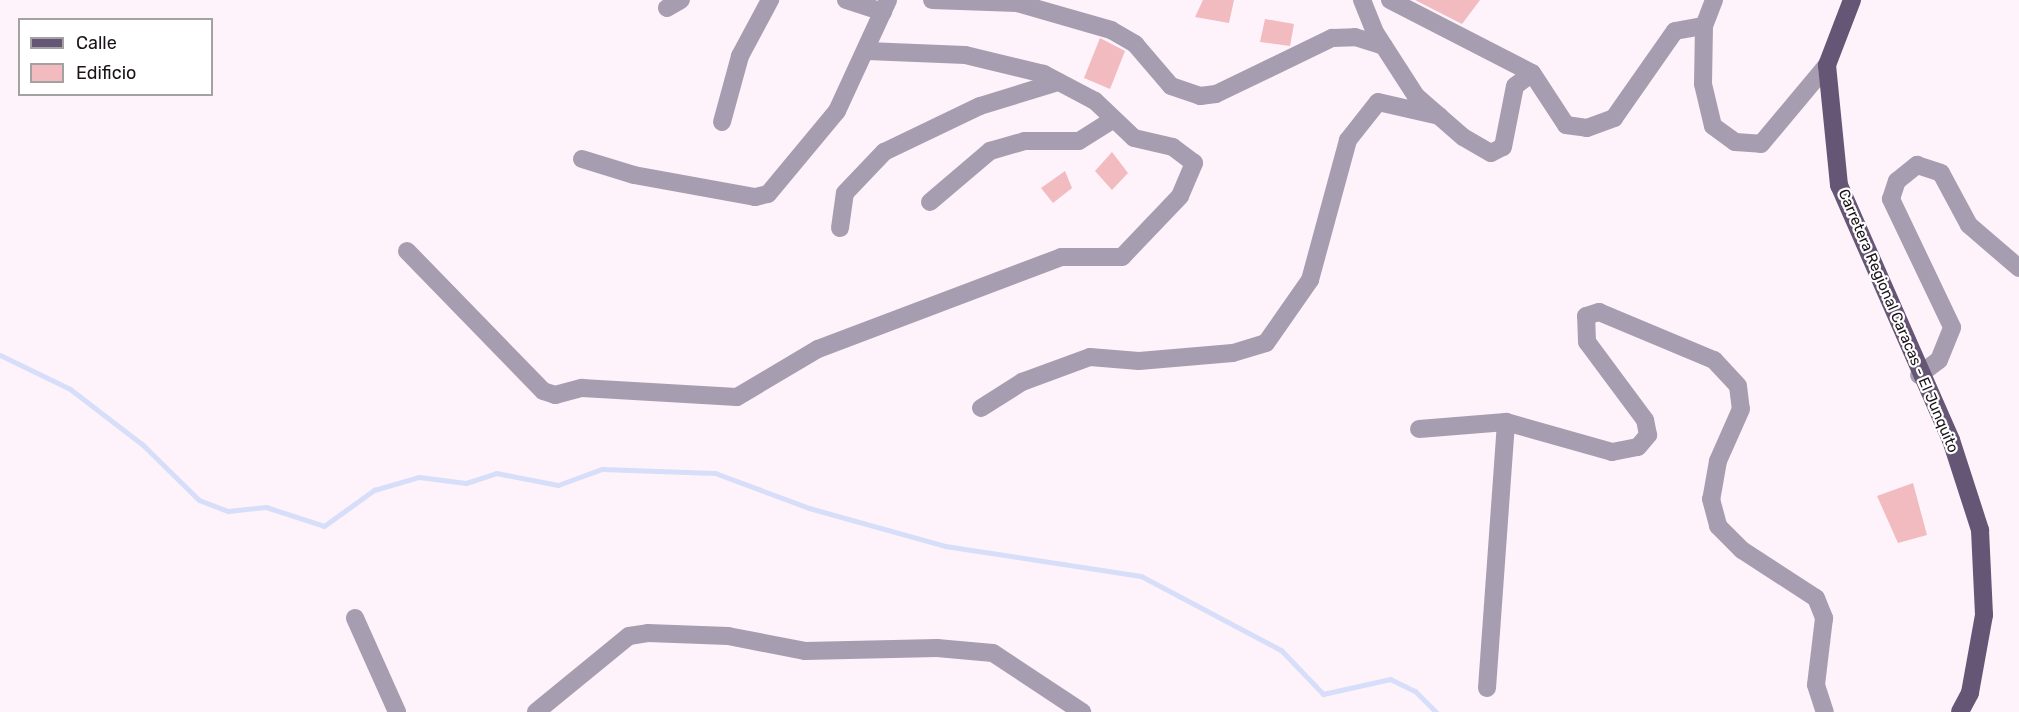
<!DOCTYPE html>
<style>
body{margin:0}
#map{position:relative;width:2019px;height:712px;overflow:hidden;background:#fef3fa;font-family:Rubik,sans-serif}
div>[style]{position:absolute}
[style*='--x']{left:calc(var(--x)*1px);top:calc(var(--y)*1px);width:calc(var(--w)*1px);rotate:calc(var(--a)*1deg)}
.stream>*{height:5px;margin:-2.5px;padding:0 2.5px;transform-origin:2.5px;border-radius:2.5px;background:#d7def9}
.building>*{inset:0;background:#f1bbc0}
.street>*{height:18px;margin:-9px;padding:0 9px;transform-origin:9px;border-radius:9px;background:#a69eb0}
.primary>*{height:18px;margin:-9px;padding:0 9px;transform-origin:9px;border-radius:9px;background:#655675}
span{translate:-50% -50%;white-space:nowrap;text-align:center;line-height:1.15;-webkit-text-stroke:4.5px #fff;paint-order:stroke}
.street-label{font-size:15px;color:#1c1319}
.legend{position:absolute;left:18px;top:18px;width:195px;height:78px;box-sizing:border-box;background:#fff;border:2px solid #a4a1a3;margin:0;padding:8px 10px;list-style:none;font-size:18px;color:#1c1319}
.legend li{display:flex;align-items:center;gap:12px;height:30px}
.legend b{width:30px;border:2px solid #a4a1a3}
</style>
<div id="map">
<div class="stream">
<div style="--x:0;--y:355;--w:78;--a:25.9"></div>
<div style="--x:70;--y:389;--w:92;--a:37.5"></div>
<div style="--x:143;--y:445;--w:78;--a:44.5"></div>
<div style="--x:199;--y:500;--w:31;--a:21"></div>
<div style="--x:228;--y:511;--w:38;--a:-6"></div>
<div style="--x:266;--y:507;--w:61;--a:18.1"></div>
<div style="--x:324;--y:526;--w:62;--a:-35.8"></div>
<div style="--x:374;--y:490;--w:47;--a:-16.1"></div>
<div style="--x:419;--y:477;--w:47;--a:7.3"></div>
<div style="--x:466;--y:483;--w:32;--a:-18"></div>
<div style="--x:496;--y:473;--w:63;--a:11"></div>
<div style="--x:558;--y:485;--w:47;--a:-20"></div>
<div style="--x:602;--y:469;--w:113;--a:2"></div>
<div style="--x:715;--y:473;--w:100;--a:20.4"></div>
<div style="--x:809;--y:508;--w:141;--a:15.6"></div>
<div style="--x:945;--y:546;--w:198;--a:8.7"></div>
<div style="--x:1141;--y:576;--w:158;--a:27.9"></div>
<div style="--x:1281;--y:650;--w:61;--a:46.3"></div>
<div style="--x:1323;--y:694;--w:69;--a:-12.6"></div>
<div style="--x:1390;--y:679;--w:28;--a:26"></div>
<div style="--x:1415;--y:691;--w:30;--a:45"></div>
</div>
<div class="building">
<div style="clip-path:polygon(1203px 0,1234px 0,1229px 23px,1195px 17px)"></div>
<div style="clip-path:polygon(1415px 0,1480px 0,1462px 24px)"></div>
<div style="clip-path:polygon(1265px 19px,1294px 24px,1290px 46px,1260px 42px)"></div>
<div style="clip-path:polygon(1100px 38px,1125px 51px,1110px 89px,1084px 78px)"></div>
<div style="clip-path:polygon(1112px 152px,1128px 173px,1112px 190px,1095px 171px)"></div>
<div style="clip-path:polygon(1065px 171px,1072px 188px,1053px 203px,1041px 188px)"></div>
<div style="clip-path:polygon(1913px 483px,1927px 535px,1898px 543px,1877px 496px)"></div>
</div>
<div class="street">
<div style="--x:846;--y:0;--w:39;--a:18"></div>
<div style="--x:932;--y:0;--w:85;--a:2"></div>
<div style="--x:1017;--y:3;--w:98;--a:16"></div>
<div style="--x:1111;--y:30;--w:28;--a:30"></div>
<div style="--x:1135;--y:44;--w:55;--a:49.4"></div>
<div style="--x:1171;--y:86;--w:31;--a:19"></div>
<div style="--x:1200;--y:96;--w:16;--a:-7"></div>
<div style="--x:1216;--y:94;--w:129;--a:-25.8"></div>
<div style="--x:1332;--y:38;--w:23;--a:-2"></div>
<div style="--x:1355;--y:37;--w:30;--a:17"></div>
<div style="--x:1362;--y:0;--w:37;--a:68"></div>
<div style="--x:1376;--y:34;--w:74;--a:57.2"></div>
<div style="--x:1416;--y:96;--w:62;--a:41.1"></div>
<div style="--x:1463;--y:137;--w:32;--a:30"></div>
<div style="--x:1491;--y:153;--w:13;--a:-27"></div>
<div style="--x:1503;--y:147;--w:62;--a:-78.9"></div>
<div style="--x:1515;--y:86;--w:21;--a:-37"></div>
<div style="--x:1532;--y:73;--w:62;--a:56.8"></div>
<div style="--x:1566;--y:125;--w:21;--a:8"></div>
<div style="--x:1587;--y:128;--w:29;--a:-20"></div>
<div style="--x:1614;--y:118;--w:106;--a:-55"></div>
<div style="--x:1675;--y:31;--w:29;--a:-10"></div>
<div style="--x:1390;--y:0;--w:160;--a:27.2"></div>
<div style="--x:1714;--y:0;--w:28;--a:111"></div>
<div style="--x:1704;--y:26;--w:58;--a:91"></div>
<div style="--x:1703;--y:84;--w:43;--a:76.6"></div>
<div style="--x:1713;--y:126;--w:27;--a:36"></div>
<div style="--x:1735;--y:142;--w:26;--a:4"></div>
<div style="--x:1761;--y:144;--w:103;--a:-50.1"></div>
<div style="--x:667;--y:8;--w:16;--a:-30"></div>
<div style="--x:722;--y:122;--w:68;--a:-74.7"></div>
<div style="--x:740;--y:56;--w:64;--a:-61.8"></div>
<div style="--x:582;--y:159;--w:54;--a:17.1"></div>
<div style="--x:634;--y:175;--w:123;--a:10.3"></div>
<div style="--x:755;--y:197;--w:13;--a:-13"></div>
<div style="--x:768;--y:194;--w:108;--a:-50.3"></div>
<div style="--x:837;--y:111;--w:122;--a:-65.3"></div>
<div style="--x:930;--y:202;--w:79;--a:-40.4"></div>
<div style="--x:990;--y:151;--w:35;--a:-16"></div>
<div style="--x:1024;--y:141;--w:55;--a:0"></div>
<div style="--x:1079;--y:141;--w:41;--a:-32.2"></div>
<div style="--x:840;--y:228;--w:35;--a:-82"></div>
<div style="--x:845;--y:193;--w:57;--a:-46.4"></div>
<div style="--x:884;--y:152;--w:106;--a:-25.6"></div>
<div style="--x:980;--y:106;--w:82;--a:-17.1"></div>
<div style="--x:407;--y:251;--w:195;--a:45.8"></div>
<div style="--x:543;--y:391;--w:13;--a:18"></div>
<div style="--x:555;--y:395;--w:28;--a:-15"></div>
<div style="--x:582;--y:388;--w:155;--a:3.3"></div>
<div style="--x:737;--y:397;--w:94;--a:-30.7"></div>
<div style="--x:818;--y:349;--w:260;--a:-20.7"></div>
<div style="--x:1061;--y:257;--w:61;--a:0"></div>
<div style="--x:1122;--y:257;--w:84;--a:-46.4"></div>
<div style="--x:1180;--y:196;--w:36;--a:-67"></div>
<div style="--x:1194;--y:163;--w:26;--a:-143"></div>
<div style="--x:1173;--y:147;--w:40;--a:-167"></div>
<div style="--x:1134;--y:138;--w:54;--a:-136.5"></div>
<div style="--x:1095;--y:101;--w:58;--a:-152.1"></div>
<div style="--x:1044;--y:74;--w:81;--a:-166.5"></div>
<div style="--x:965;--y:55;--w:98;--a:-177.7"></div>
<div style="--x:1919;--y:375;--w:25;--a:-37"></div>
<div style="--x:1939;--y:360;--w:35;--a:-68"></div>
<div style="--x:1952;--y:327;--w:142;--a:-115.5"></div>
<div style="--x:1891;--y:199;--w:19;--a:-72"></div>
<div style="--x:1897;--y:181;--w:26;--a:-39"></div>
<div style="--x:1917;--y:165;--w:25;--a:18"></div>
<div style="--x:1941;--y:173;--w:59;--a:61.7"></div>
<div style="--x:1969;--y:225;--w:66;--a:40.7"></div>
<div style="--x:981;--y:408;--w:49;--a:-32.4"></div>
<div style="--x:1022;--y:382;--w:72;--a:-20.2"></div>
<div style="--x:1090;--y:357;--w:49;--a:4.7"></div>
<div style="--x:1139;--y:361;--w:94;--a:-4.9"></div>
<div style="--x:1233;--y:353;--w:34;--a:-17"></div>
<div style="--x:1266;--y:343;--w:77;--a:-55.1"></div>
<div style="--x:1310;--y:280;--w:145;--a:-74.8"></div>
<div style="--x:1348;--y:140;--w:48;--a:-51.7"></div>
<div style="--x:1378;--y:102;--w:63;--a:12.9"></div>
<div style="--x:1419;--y:429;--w:87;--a:-4.6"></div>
<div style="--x:1506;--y:422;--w:110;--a:15.8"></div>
<div style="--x:1612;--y:452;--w:26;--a:-11"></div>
<div style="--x:1638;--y:447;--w:16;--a:-50"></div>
<div style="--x:1648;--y:435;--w:15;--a:-101"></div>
<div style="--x:1645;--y:420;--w:97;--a:-126.6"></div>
<div style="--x:1587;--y:342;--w:26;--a:-92"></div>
<div style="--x:1586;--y:316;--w:14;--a:-17"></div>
<div style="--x:1599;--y:312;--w:125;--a:22.7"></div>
<div style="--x:1714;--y:360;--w:35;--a:47"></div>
<div style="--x:1738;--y:386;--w:23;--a:83"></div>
<div style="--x:1741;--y:409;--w:57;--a:113.9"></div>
<div style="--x:1718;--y:461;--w:39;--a:100"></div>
<div style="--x:1711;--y:499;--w:28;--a:75"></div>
<div style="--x:1718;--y:526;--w:34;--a:45"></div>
<div style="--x:1742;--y:550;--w:88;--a:33"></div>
<div style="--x:1816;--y:598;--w:22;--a:68"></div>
<div style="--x:1824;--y:618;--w:67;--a:96.8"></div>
<div style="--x:1816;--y:685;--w:28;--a:72"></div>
<div style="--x:355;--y:618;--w:103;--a:65.9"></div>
<div style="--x:1487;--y:688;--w:267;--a:-85.9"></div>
<div style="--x:536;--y:712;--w:120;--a:-39.3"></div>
<div style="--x:629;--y:636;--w:19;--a:-9"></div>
<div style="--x:648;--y:633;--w:80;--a:2.1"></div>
<div style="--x:728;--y:636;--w:78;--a:11"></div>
<div style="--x:805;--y:651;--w:132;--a:-1.3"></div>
<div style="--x:937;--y:648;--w:56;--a:5.1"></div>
<div style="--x:993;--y:653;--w:107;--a:33.5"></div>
</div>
<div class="primary">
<div style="--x:1852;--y:0;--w:70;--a:111"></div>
<div style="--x:1827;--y:65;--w:121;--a:84.3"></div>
<div style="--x:1839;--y:185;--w:279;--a:66.3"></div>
<div style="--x:1951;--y:440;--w:95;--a:72.1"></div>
<div style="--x:1980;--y:530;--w:85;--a:87.3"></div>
<div style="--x:1984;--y:615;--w:79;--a:100.2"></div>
<div style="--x:1970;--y:693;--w:21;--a:118"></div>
</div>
<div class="street-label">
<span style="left:1898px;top:321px;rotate:67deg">Carretera Regional Caracas - El Junquito</span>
</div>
<ul class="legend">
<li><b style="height:8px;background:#655675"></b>Calle</li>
<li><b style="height:16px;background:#f1bbc0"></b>Edificio</li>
</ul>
</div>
